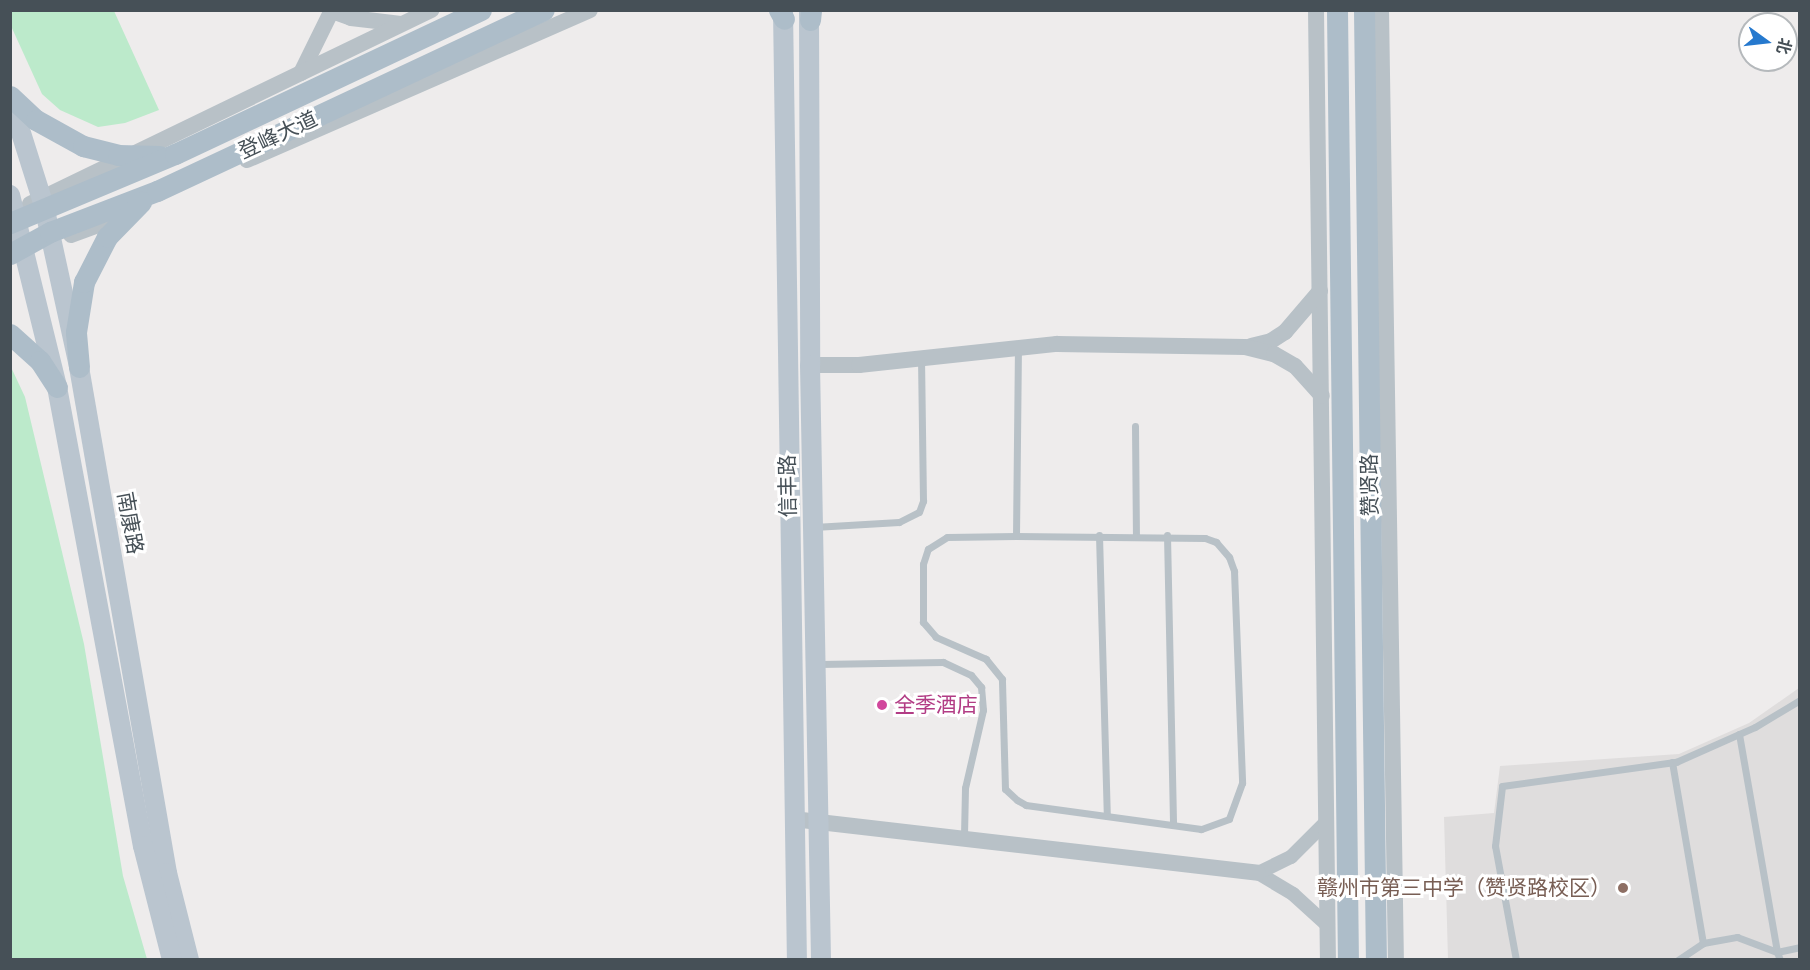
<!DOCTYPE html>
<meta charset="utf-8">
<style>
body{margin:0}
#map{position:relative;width:1810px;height:970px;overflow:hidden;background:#eeecec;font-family:Karla,"Noto Sans SC",sans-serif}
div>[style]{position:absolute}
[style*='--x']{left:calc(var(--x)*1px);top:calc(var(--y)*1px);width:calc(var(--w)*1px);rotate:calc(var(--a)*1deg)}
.education>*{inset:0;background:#dfdddd}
.green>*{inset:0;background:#bceacb}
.service>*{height:7px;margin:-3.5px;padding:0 3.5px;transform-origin:3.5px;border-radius:3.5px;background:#b8c1c7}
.minor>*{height:14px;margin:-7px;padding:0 7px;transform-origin:7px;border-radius:7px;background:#b8c1c7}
.tertiary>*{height:16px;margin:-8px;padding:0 8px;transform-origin:8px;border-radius:8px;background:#b8c1c7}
.secondary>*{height:20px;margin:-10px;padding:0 10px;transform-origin:10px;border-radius:10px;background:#bac5cf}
.primary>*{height:21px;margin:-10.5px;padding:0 10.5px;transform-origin:10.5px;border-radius:10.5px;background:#adbdc9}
.dots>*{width:16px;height:16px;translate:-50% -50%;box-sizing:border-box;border:3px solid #fff;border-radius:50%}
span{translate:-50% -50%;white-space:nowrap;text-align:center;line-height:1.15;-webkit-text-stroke:6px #fff;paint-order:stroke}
.street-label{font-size:21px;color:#465057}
.hotel-label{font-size:21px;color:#b23c85}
.left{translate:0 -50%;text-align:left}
.education-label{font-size:21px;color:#785e54}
.right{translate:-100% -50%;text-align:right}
.frame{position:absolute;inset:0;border:12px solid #465057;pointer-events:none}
.north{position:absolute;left:1738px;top:12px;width:60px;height:60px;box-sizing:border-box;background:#fff;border:2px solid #b5b9bc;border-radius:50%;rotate:105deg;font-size:16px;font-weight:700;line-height:24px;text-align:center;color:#465057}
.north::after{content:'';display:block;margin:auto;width:21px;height:27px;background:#2679ce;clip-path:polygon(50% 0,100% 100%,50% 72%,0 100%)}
</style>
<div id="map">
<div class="education">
<div style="clip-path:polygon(1799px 688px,1799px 959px,1448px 959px,1444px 817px,1494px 813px,1500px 766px,1679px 754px,1749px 723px)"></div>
</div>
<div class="green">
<div style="clip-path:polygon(10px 11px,114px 11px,159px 110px,125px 123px,98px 127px,60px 110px,42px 94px,11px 26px)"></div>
<div style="clip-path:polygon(10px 365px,25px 397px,84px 644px,123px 876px,147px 959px,11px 959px)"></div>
</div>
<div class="service">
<div style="--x:1135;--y:426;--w:109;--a:89.5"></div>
<div style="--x:814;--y:527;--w:85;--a:-3.4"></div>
<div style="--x:899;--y:522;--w:22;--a:-27"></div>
<div style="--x:919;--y:512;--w:12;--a:-70"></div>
<div style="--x:923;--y:501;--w:143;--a:-90.8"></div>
<div style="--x:1099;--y:535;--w:281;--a:88.4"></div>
<div style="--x:1167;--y:535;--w:290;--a:88.8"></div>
<div style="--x:1016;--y:536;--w:189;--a:0.6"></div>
<div style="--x:1205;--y:538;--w:12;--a:20"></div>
<div style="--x:1216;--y:542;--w:20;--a:49"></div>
<div style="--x:1229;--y:557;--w:15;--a:70"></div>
<div style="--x:1234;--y:571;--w:212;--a:87.8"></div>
<div style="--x:1242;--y:783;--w:38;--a:110"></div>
<div style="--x:1229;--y:819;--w:30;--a:160"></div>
<div style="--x:1201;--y:829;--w:177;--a:-172.2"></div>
<div style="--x:1026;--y:805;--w:10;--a:-151"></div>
<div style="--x:1017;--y:800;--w:16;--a:-137"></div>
<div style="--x:1005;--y:789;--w:110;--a:-91.6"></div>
<div style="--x:1002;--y:679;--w:26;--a:-129"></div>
<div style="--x:986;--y:659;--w:55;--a:-156.3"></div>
<div style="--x:936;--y:637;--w:20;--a:-131"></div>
<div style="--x:923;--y:622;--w:58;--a:-90"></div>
<div style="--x:923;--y:564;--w:16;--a:-72"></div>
<div style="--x:928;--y:549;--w:22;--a:-32"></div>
<div style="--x:947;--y:537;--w:69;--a:-0.8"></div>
<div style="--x:1016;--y:536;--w:188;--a:-89.4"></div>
<div style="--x:819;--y:664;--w:124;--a:-0.9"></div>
<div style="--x:943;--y:662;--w:31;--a:25"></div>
<div style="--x:971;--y:675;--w:16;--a:50"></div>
<div style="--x:981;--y:687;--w:23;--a:85"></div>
<div style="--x:983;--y:710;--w:80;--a:103"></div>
<div style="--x:965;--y:788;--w:49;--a:91.2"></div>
<div style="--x:1739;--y:734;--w:221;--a:80.1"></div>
<div style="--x:1777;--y:952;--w:24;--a:-12"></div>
<div style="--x:1672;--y:762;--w:184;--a:80.3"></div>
<div style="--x:1516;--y:960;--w:116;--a:-100.4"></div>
<div style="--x:1495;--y:846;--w:60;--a:-83.3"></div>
<div style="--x:1502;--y:786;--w:176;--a:-7.9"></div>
<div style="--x:1676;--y:762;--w:86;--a:-23.9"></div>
<div style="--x:1755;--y:727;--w:52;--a:-31"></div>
<div style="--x:1678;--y:960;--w:30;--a:-34"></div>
<div style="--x:1703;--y:943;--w:35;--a:-10"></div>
<div style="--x:1737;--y:937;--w:43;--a:20.6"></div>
<div style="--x:1777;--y:952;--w:9;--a:69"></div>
</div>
<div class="minor">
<div style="--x:1258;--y:873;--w:41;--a:31"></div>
<div style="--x:1293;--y:894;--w:47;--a:42.4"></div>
<div style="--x:1258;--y:873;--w:37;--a:-26"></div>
<div style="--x:1291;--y:857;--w:51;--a:-45"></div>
</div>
<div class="tertiary">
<div style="--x:1316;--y:10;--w:950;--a:89.28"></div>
<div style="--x:1381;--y:10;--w:950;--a:89.1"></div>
<div style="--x:332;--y:11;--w:20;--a:20"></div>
<div style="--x:351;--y:18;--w:50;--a:6.8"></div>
<div style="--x:301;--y:73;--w:70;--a:-63.8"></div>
<div style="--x:247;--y:160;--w:374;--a:-23.6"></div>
<div style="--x:30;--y:204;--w:446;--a:-25.8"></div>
<div style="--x:71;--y:235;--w:61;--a:-20.2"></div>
<div style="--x:1251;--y:346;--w:21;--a:-14"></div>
<div style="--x:1271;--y:341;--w:17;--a:-33"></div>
<div style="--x:1285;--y:332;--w:54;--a:-49.5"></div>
<div style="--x:810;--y:365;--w:49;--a:0"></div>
<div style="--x:859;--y:365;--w:199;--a:-6.1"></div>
<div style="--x:1057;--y:344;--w:188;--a:0.9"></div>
<div style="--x:1245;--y:347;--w:30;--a:14"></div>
<div style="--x:1274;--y:354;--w:24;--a:30"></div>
<div style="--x:1295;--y:366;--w:40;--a:48"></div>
<div style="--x:793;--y:819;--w:468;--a:6.6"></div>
</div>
<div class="secondary">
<div style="--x:783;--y:10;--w:950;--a:89.16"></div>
<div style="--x:809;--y:10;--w:355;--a:89.8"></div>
<div style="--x:810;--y:365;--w:595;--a:88.94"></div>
<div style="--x:10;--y:98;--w:113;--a:72.5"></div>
<div style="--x:44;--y:206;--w:165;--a:77.7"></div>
<div style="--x:79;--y:367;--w:514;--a:80.13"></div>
<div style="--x:167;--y:873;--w:90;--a:75.8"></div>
<div style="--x:10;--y:195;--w:198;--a:76.2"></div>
<div style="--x:57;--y:387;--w:467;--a:79.4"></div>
<div style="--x:143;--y:846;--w:118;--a:75.7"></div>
</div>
<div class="primary">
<div style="--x:779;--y:10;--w:10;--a:61"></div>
<div style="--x:1337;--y:10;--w:950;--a:89.34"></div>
<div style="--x:1364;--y:10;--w:950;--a:89.28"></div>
<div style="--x:810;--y:20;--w:10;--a:-84"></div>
<div style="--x:10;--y:96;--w:35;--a:43"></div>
<div style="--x:36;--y:120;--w:54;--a:29"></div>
<div style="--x:83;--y:146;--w:36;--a:14"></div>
<div style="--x:118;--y:155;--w:41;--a:1.4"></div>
<div style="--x:10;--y:223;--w:179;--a:-22.7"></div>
<div style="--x:175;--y:154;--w:338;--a:-25.2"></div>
<div style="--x:10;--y:254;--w:46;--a:-28.8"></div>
<div style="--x:50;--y:232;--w:115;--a:-21"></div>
<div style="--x:157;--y:191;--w:427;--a:-25.1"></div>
<div style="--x:10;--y:334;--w:40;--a:42"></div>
<div style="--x:40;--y:361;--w:31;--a:57"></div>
<div style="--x:79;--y:367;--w:35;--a:-95"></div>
<div style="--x:76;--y:332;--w:51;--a:-80.9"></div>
<div style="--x:84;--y:282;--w:51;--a:-62.9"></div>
<div style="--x:107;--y:237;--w:49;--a:-45.8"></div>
</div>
<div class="dots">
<div style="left:882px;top:705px;background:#d1479c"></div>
<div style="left:1623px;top:888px;background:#8d6e63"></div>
</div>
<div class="street-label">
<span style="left:278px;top:135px;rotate:-25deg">登峰大道</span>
<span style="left:1370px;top:485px;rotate:-91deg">赞贤路</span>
<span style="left:788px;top:486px;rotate:-91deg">信丰路</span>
<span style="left:130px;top:523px;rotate:80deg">南康路</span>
</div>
<div class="hotel-label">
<span class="left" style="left:894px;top:705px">全季酒店</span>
</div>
<div class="education-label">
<span class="right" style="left:1611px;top:888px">赣州市第三中学（赞贤路校区）</span>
</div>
<div class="frame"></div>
<div class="north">北</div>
</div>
